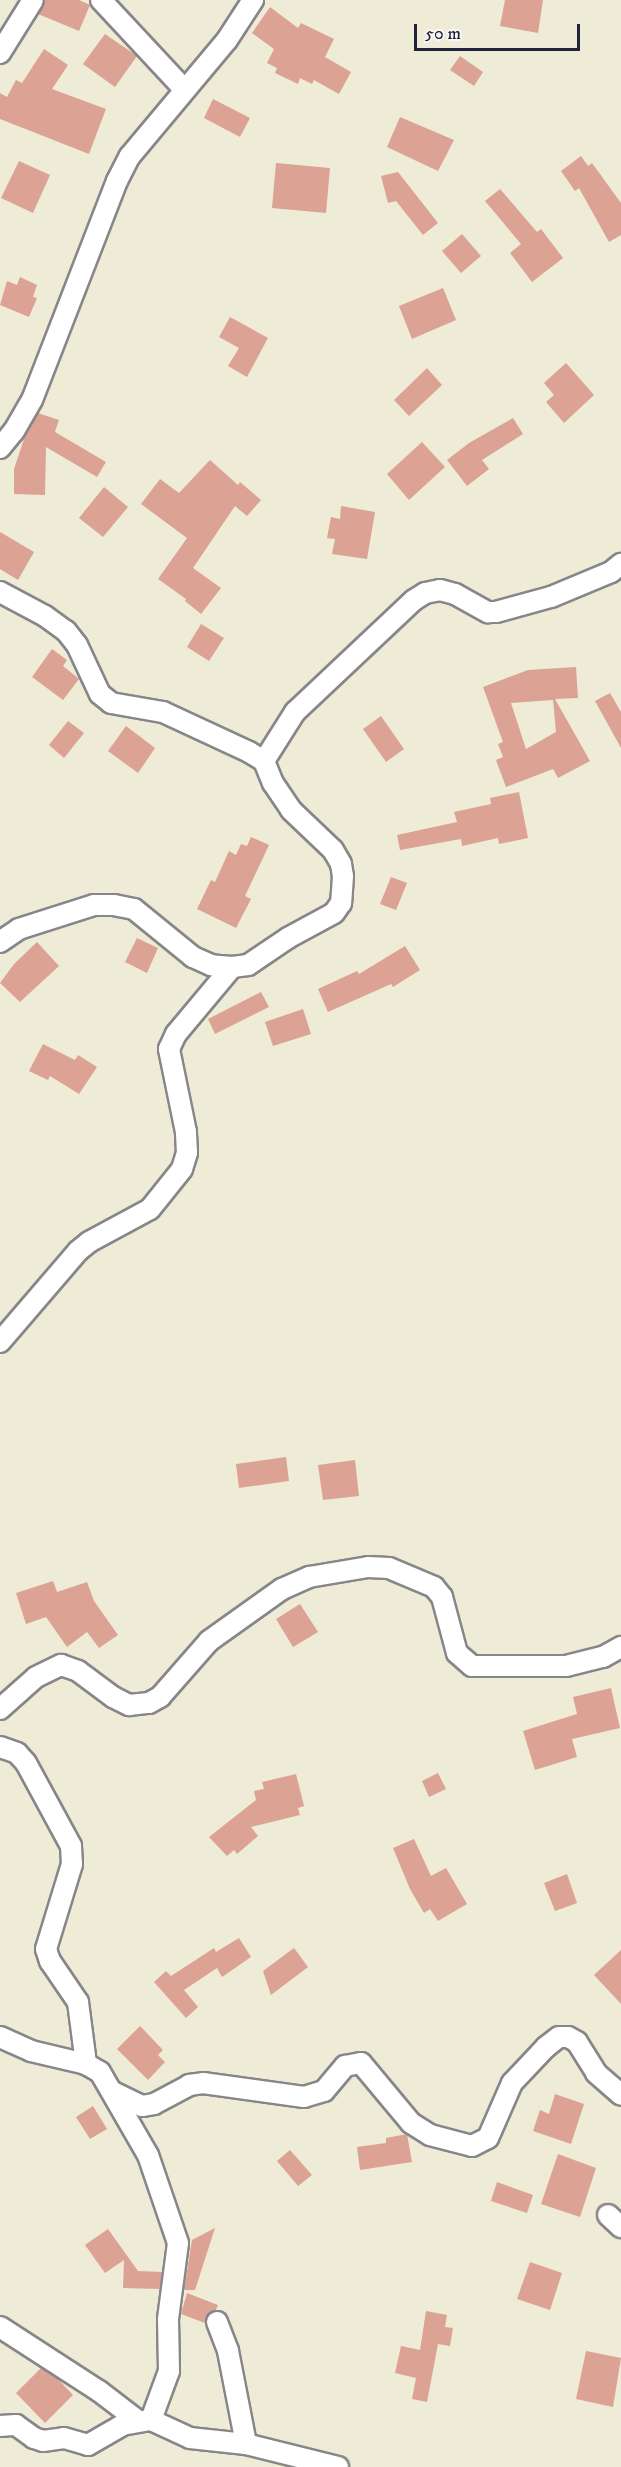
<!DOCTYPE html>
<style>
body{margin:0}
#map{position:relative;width:621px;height:2467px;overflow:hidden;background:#eeebd7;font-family:"IM FELL DW Pica",serif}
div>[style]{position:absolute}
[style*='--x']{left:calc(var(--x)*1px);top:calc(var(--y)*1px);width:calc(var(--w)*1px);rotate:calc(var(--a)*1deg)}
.building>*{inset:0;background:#dca293}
.roads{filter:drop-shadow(2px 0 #888689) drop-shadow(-2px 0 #888689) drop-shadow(0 2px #888689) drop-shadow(0 -2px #888689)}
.street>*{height:20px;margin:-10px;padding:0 10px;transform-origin:10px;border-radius:10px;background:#fff}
span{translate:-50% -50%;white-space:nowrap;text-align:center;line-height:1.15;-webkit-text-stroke:6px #f6f6f2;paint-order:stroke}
.scale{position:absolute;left:414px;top:24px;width:166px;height:27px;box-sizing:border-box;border:3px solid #22223b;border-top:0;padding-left:8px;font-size:18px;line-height:21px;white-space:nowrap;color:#22223b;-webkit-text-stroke:4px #f6f6f2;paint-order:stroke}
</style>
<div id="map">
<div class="building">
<div style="clip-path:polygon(45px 0,79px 0,90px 5px,79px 31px,38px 14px)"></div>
<div style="clip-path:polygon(505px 0,543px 0,538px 33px,500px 26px)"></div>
<div style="clip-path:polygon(270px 7px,298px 28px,301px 23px,334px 39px,325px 57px,351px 72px,339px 94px,314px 80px,312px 84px,300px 78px,298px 84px,275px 73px,277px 68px,267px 63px,274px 49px,252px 33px)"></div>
<div style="clip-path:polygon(105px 34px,137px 56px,115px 87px,83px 64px)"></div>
<div style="clip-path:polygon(44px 49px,68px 65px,52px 89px,106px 109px,89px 154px,0 119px,0 93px,7px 97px,16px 80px,22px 83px)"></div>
<div style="clip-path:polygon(460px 56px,483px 72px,474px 86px,450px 70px)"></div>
<div style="clip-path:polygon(213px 99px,250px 118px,240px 137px,204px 118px)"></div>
<div style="clip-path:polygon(400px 117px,454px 140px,438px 171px,387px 147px)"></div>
<div style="clip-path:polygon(581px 156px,588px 166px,592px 163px,621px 203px,621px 235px,609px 242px,579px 188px,575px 191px,561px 171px)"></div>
<div style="clip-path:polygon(19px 161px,50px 175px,33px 213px,1px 198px)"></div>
<div style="clip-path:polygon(276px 163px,330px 168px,326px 213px,272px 208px)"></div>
<div style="clip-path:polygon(398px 172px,438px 223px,423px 235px,396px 201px,388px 203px,381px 176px)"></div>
<div style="clip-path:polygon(500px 189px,537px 232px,541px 229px,563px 258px,532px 282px,510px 253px,521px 244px,485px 201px)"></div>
<div style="clip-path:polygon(462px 234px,481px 256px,461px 273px,442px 251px)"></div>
<div style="clip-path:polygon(20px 277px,37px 285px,33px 297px,37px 298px,29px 317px,0 305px,7px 281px,17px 285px)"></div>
<div style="clip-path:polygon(443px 288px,456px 320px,412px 339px,399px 306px)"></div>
<div style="clip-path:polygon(230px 317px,268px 338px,247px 377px,228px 366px,239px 348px,219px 337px)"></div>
<div style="clip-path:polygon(566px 363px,594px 395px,564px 423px,546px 402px,554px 395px,544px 383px)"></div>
<div style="clip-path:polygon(427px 368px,442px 385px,409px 416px,394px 400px)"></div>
<div style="clip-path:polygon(38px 413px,59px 420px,55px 432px,106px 462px,97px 477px,46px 447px,45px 495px,14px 494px,14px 469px,25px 436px)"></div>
<div style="clip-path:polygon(513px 418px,523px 434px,482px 460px,489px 469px,467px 486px,447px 460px,469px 443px)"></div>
<div style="clip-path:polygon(422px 442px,445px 467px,409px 500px,387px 474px)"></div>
<div style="clip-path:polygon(210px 460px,238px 485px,240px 482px,261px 500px,247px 516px,235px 506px,193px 568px,221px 588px,201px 614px,185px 601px,186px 599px,158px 579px,187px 538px,141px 504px,160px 479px,179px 493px)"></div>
<div style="clip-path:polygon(104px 487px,128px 507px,103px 537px,79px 518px)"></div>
<div style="clip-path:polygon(341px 506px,375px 512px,367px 559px,332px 554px,335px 539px,327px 538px,331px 517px,340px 519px)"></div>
<div style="clip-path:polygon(0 532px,34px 552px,18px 580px,0 569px)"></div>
<div style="clip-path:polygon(201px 624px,224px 638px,209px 661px,187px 647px)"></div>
<div style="clip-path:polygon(52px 649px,67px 660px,63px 666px,79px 679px,63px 700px,32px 677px)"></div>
<div style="clip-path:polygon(evenodd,576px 667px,578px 698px,555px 699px,590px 761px,558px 778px,553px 769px,506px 787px,496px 760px,503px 757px,498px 744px,503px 742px,483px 687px,528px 670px,576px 667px,553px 700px,556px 732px,526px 749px,511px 703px,553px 700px)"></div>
<div style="clip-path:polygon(610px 693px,621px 712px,621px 748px,595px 701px)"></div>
<div style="clip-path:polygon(381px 716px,404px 749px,386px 762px,363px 729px)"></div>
<div style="clip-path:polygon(68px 721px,84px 733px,64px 758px,49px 745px)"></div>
<div style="clip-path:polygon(126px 726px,155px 748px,138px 773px,108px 751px)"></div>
<div style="clip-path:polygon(519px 792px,528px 838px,499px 844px,498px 838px,462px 846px,461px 839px,400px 850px,397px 835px,457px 822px,454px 812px,491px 804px,490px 798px)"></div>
<div style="clip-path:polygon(251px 837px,269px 845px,245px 896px,251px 899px,236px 928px,197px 909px,211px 880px,215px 882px,229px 851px,236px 855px,241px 844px,247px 846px)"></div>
<div style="clip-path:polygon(391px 877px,407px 883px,396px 910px,380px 904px)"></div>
<div style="clip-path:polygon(137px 938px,158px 948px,147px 973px,125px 962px)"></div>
<div style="clip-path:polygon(37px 942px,59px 966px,20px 1002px,0 983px,14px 964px)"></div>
<div style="clip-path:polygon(405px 946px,420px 970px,393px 987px,391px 984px,328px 1012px,318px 989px,357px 971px,359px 974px)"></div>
<div style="clip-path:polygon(261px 992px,269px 1007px,215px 1034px,208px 1019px)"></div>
<div style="clip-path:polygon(303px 1009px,311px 1034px,273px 1046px,265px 1022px)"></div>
<div style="clip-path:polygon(43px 1044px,75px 1060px,78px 1055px,97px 1067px,79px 1094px,50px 1076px,48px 1080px,29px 1071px)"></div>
<div style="clip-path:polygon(286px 1457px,289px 1481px,239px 1488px,236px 1464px)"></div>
<div style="clip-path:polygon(355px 1460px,359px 1496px,323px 1500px,318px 1465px)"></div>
<div style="clip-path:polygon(53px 1581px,57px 1592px,87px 1582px,94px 1601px,118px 1635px,99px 1648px,87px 1632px,67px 1647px,46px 1617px,26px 1624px,16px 1593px)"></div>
<div style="clip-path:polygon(300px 1604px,318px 1632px,293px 1647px,276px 1619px)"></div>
<div style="clip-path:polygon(611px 1688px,620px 1728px,572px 1739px,577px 1757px,535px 1770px,523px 1731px,577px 1714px,573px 1697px)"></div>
<div style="clip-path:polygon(438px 1773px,446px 1789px,429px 1797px,422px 1781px)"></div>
<div style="clip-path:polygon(296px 1774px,304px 1806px,298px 1808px,300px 1815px,251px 1827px,258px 1836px,237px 1854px,234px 1850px,227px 1856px,209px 1837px,256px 1800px,254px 1791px,264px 1789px,262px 1782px)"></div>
<div style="clip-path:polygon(414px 1839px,431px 1876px,446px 1868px,467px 1904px,438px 1921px,430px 1909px,424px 1913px,410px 1889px,393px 1848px)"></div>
<div style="clip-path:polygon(567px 1874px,577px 1903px,555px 1911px,544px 1883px)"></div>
<div style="clip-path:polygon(239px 1938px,251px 1957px,222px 1977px,217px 1968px,184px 1990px,198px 2007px,186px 2018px,154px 1982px,166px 1971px,171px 1976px,214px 1948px,216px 1952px)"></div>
<div style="clip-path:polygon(294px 1948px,308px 1967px,271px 1995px,263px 1971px)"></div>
<div style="clip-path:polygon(621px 1950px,621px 2004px,594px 1975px)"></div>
<div style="clip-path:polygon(140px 2026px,163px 2050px,158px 2055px,165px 2062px,148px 2080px,117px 2049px)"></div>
<div style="clip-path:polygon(555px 2094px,584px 2104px,571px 2144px,533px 2131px,540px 2110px,549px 2114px)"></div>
<div style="clip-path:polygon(93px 2106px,107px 2129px,90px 2139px,76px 2117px)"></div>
<div style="clip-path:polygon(407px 2134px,412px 2162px,360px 2170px,357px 2147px,386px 2143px,386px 2138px)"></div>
<div style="clip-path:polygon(290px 2150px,312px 2175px,298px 2186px,277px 2161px)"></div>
<div style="clip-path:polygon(558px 2154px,596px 2168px,580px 2217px,541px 2204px)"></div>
<div style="clip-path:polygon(497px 2182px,533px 2195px,527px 2213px,491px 2201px)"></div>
<div style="clip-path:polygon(215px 2228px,195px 2290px,184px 2290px,192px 2240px)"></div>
<div style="clip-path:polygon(108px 2229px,138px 2271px,162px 2272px,160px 2289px,123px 2288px,124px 2260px,105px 2273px,85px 2245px)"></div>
<div style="clip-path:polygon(530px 2262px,562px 2273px,550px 2310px,517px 2299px)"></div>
<div style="clip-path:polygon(187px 2293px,218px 2305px,216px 2310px,207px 2315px,205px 2323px,181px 2314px)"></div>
<div style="clip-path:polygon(426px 2311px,447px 2315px,445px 2327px,453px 2328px,450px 2346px,438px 2344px,427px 2402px,412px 2399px,416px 2378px,395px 2373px,401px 2346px,420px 2350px)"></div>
<div style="clip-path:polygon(586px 2351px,621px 2358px,613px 2407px,576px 2399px)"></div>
<div style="clip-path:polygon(41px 2368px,57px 2378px,73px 2395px,45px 2423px,16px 2393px)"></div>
</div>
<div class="roads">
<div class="street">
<div style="--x:101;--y:0;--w:122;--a:47"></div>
<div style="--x:0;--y:53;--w:62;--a:-58.1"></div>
<div style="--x:0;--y:448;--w:22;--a:-51"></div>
<div style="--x:14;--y:431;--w:36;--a:-60"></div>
<div style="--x:32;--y:400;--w:235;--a:-68.8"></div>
<div style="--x:117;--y:181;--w:28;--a:-63"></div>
<div style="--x:130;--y:156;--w:151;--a:-50.1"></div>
<div style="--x:227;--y:40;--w:48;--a:-57"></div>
<div style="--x:0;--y:592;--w:51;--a:28.1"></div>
<div style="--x:45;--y:616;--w:26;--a:36"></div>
<div style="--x:66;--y:631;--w:18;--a:52"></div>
<div style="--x:77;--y:645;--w:54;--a:64.9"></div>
<div style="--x:100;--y:694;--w:14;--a:39"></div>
<div style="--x:111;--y:703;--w:53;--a:9.8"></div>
<div style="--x:163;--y:712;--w:95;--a:24.9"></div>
<div style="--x:249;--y:752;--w:17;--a:31"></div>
<div style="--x:264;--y:761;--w:24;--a:68"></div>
<div style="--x:273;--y:783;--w:32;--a:56"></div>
<div style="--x:291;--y:810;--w:58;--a:43.6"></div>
<div style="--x:333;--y:850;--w:16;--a:60"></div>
<div style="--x:341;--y:864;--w:12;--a:81"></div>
<div style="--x:343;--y:876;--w:27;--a:94"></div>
<div style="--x:341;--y:903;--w:12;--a:125"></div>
<div style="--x:334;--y:913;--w:52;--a:151.5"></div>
<div style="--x:288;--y:938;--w:48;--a:146"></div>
<div style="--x:248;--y:965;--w:16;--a:173"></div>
<div style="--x:232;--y:967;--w:21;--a:-175"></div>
<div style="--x:211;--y:965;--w:20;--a:-156"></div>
<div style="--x:193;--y:957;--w:76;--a:-140.9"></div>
<div style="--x:134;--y:909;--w:20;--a:-169"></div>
<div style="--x:114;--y:905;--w:20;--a:180"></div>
<div style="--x:94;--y:905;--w:79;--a:162.3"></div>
<div style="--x:19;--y:929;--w:23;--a:146"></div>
<div style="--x:264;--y:761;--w:58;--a:-57.7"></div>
<div style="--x:295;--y:712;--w:163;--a:-43.3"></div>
<div style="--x:414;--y:600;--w:13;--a:-32"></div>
<div style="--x:425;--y:593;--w:15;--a:-11"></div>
<div style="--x:440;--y:590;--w:16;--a:15"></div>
<div style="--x:455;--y:594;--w:38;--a:29"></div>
<div style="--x:488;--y:612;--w:8;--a:0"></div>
<div style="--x:496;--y:612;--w:57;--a:-15.3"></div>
<div style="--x:551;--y:597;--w:65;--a:-22.6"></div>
<div style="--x:611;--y:572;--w:13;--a:-39"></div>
<div style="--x:0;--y:1342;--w:120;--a:-49.4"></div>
<div style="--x:78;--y:1251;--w:14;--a:-39"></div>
<div style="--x:89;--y:1242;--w:69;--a:-28.4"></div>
<div style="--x:150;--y:1209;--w:51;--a:-51.3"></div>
<div style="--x:182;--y:1169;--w:17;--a:-73"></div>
<div style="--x:187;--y:1153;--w:21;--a:-93"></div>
<div style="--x:186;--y:1132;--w:85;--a:-101.6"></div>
<div style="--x:169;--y:1049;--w:17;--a:-65"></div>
<div style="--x:176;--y:1034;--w:87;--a:-50.1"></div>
<div style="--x:0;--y:1709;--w:48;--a:-41.6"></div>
<div style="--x:36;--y:1677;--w:28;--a:-26"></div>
<div style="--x:61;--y:1665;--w:18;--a:19"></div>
<div style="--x:78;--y:1671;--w:44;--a:36.6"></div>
<div style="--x:113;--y:1697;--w:18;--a:27"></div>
<div style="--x:129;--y:1705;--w:20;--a:-6"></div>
<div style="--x:149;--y:1703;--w:13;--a:-29"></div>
<div style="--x:160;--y:1697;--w:74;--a:-48.8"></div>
<div style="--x:209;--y:1641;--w:90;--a:-35.5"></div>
<div style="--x:282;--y:1589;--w:30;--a:-24"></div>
<div style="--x:309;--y:1577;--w:60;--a:-9.6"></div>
<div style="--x:368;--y:1567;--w:21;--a:3"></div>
<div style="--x:389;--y:1568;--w:49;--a:22.9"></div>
<div style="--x:434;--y:1587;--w:13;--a:51"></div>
<div style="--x:442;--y:1597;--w:58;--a:75"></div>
<div style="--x:457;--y:1653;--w:20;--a:41"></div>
<div style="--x:472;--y:1666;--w:94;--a:0"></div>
<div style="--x:566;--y:1666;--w:38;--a:-14"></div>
<div style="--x:603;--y:1657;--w:21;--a:-29"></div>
<div style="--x:0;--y:1747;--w:18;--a:19"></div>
<div style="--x:17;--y:1753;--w:13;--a:48"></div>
<div style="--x:26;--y:1763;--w:94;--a:61.5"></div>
<div style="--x:71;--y:1846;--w:18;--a:87"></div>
<div style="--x:72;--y:1864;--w:89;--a:107"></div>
<div style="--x:46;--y:1949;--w:13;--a:72"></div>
<div style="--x:50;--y:1961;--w:50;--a:55.7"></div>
<div style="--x:78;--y:2002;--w:63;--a:82.6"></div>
<div style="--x:0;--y:2037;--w:34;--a:24"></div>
<div style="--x:31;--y:2051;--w:57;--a:13.3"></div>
<div style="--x:86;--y:2064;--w:16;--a:30"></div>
<div style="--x:100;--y:2072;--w:96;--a:60"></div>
<div style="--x:148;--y:2155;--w:93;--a:71.2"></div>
<div style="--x:178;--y:2243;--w:77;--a:97.5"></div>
<div style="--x:168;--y:2319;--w:52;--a:88.9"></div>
<div style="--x:169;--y:2371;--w:52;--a:110.2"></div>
<div style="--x:113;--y:2092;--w:32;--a:26"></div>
<div style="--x:142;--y:2106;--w:12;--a:-9"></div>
<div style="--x:154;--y:2104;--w:40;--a:-28"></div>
<div style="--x:189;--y:2085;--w:14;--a:-8"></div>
<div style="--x:203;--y:2083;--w:102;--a:7.9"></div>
<div style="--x:304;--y:2097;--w:21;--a:-17"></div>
<div style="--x:324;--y:2091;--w:33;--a:-50"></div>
<div style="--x:345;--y:2066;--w:16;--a:-11"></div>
<div style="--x:361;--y:2063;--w:78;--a:50.2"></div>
<div style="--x:411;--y:2123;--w:22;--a:32"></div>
<div style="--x:430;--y:2135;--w:43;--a:14.7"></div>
<div style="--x:472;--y:2146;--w:18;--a:-27"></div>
<div style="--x:488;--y:2138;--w:60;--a:-66.4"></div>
<div style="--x:512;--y:2083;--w:50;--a:-46.6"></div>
<div style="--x:546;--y:2047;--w:16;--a:-38"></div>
<div style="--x:559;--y:2037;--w:9;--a:0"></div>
<div style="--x:568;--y:2037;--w:10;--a:29"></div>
<div style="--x:577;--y:2042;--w:36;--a:58"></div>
<div style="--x:596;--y:2073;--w:33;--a:41"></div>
<div style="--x:608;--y:2215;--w:18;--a:43"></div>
<div style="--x:217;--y:2322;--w:31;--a:69"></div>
<div style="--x:228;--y:2351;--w:95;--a:79"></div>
<div style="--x:0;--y:2327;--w:118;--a:32.9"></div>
<div style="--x:99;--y:2391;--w:48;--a:37.3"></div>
<div style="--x:0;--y:2426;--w:16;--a:-4"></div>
<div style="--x:16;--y:2425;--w:22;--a:36"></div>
<div style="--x:34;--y:2438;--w:9;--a:18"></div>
<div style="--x:43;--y:2441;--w:21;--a:-8"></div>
<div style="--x:64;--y:2438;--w:25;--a:16"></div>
<div style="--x:88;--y:2445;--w:39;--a:-30"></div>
<div style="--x:122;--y:2425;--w:29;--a:-10"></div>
<div style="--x:151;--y:2420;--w:43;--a:24.8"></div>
<div style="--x:190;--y:2438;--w:56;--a:6.1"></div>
<div style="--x:246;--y:2444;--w:95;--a:14"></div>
</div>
</div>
<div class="scale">50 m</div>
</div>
